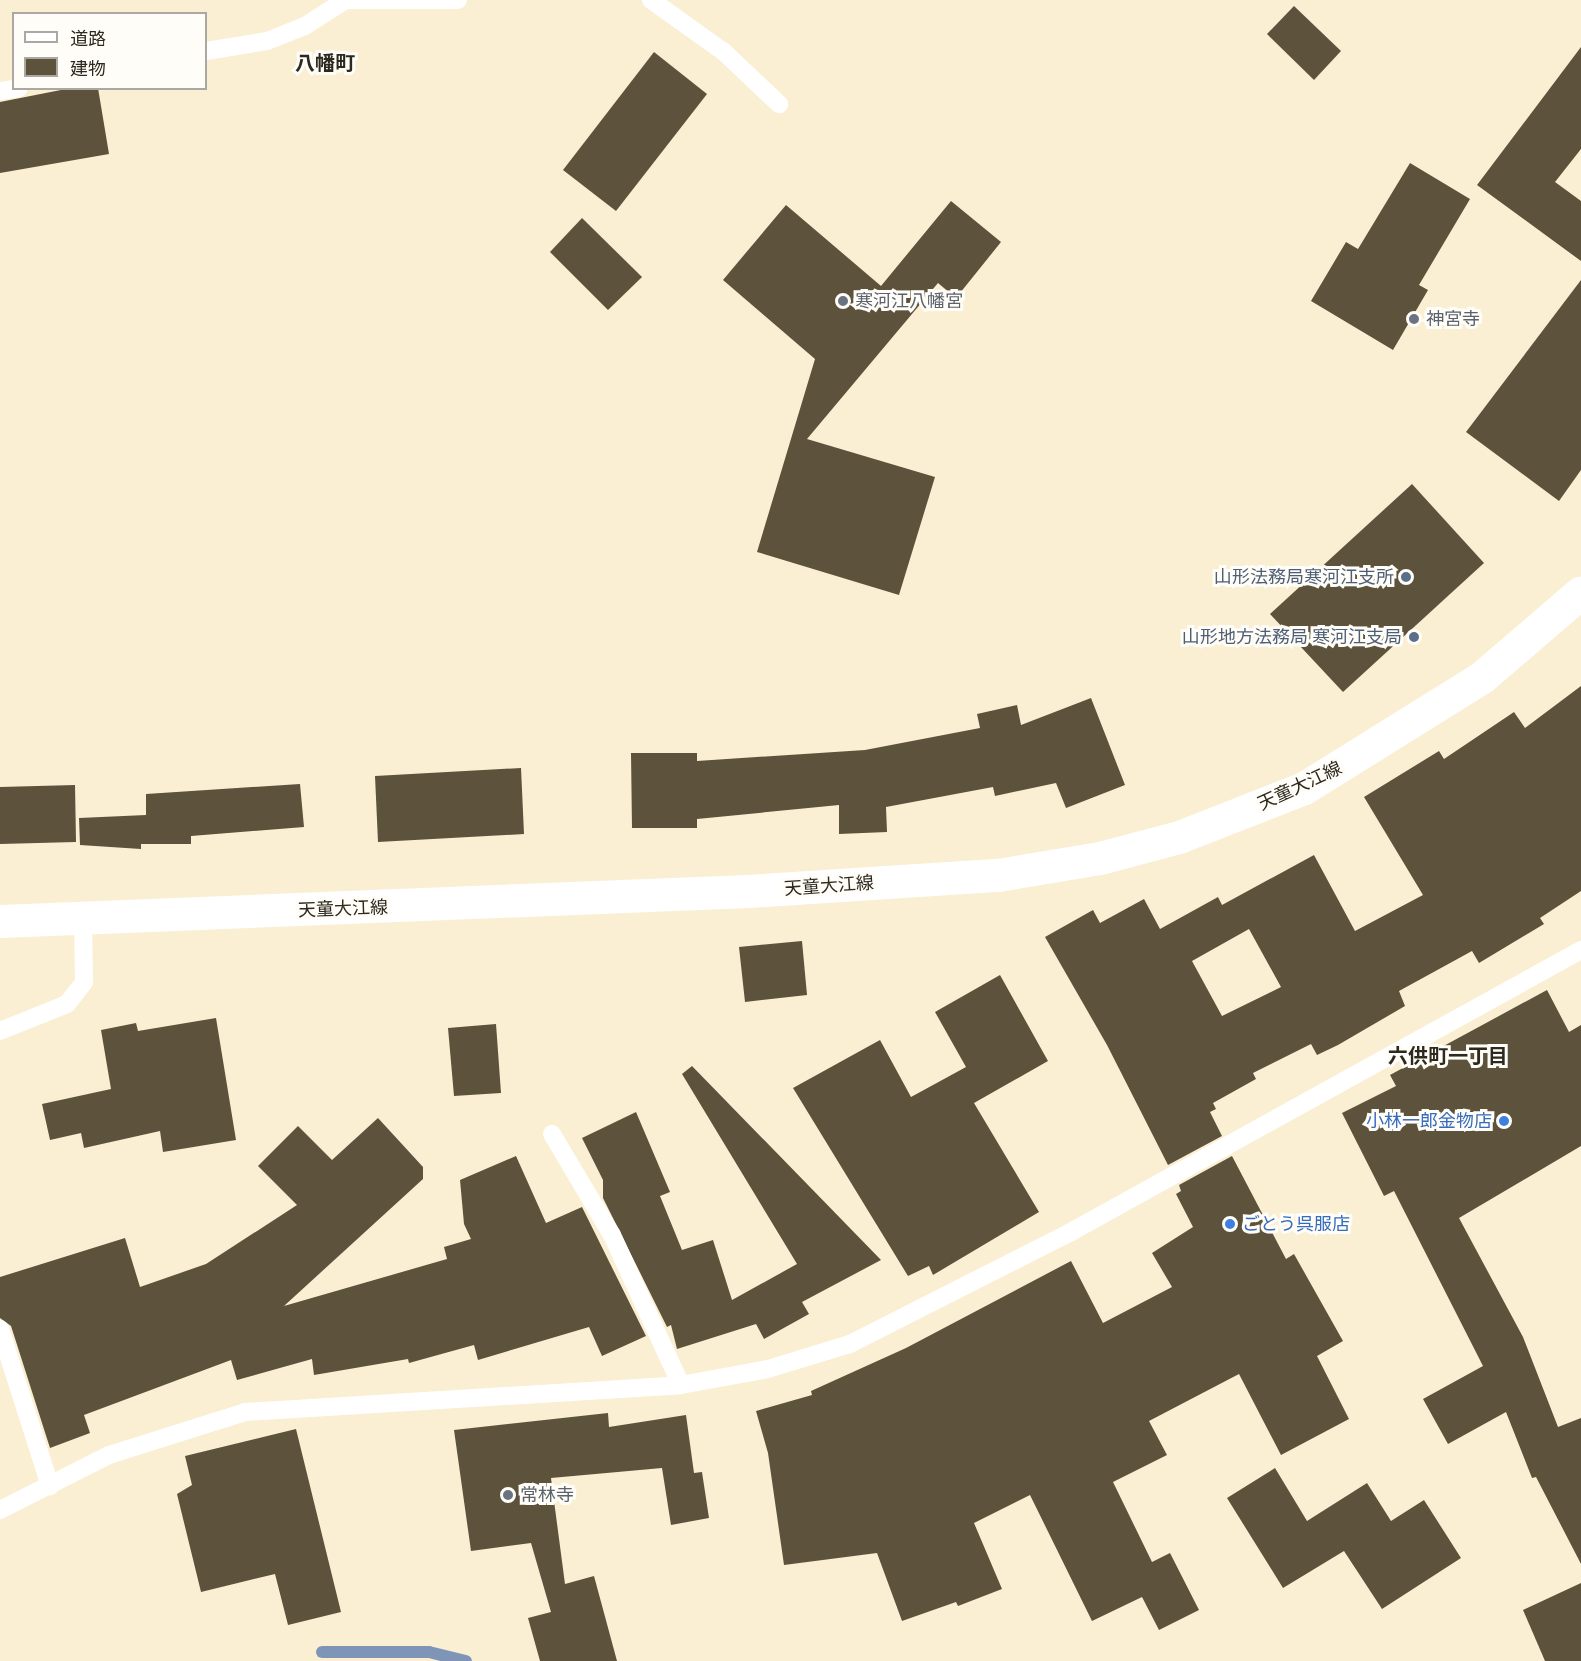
<!DOCTYPE html>
<meta charset="utf-8">
<style>
body{margin:0}
#map{position:relative;width:1581px;height:1661px;overflow:hidden;background:#faefd3;font-family:Signika,"Noto Sans JP",sans-serif}
div>[style]{position:absolute}
[style*='--x']{left:calc(var(--x)*1px);top:calc(var(--y)*1px);width:calc(var(--w)*1px);rotate:calc(var(--a)*1deg)}
.stream>*{height:12px;margin:-6px;padding:0 6px;transform-origin:6px;border-radius:6px;background:#7f95b7}
.building>*{inset:0;background:#5d533c}
.service>*{height:18px;margin:-9px;padding:0 9px;transform-origin:9px;border-radius:9px;background:#fff}
.primary>*{height:33px;margin:-16.5px;padding:0 16.5px;transform-origin:16.5px;border-radius:16.5px;background:#fff}
.dots>*{width:16px;height:16px;translate:-50% -50%;box-sizing:border-box;border:3px solid #fffdf7;border-radius:50%}
span{translate:-50% -50%;white-space:nowrap;text-align:center;line-height:1.15;-webkit-text-stroke:6px #fffdf7;paint-order:stroke}
.worship-label{font-size:18px;color:#5b616d}
.left{translate:0 -50%;text-align:left}
.service-label{font-size:18px;color:#4e5e75}
.right{translate:-100% -50%;text-align:right}
.street-label{font-size:18px;color:#2d291f}
.shop-label{font-size:18px;color:#366cbe}
.neighbourhood-label{font-size:20px;color:#2d291f;font-weight:700}
.legend{position:absolute;left:12px;top:12px;width:195px;height:78px;box-sizing:border-box;background:#fffdf7;border:2px solid #aba8a1;margin:0;padding:8px 10px;list-style:none;font-size:18px;color:#2d291f}
.legend li{display:flex;align-items:center;gap:12px;height:30px}
.legend b{width:30px;border:2px solid #aba8a1}
</style>
<div id="map">
<div class="stream">
<div style="--x:322;--y:1652;--w:107;--a:0"></div>
<div style="--x:429;--y:1652;--w:38;--a:14"></div>
</div>
<div class="building">
<div style="clip-path:polygon(1294px 6px,1341px 51px,1314px 80px,1267px 34px)"></div>
<div style="clip-path:polygon(1581px 47px,1581px 149px,1555px 182px,1581px 201px,1581px 261px,1477px 185px)"></div>
<div style="clip-path:polygon(654px 52px,707px 94px,616px 211px,563px 170px)"></div>
<div style="clip-path:polygon(71px 88px,98px 88px,109px 154px,0 173px,0 102px)"></div>
<div style="clip-path:polygon(1410px 163px,1470px 199px,1419px 285px,1428px 290px,1393px 350px,1311px 301px,1346px 242px,1358px 249px)"></div>
<div style="clip-path:polygon(951px 201px,1001px 242px,956px 298px,938px 283px,807px 439px,935px 477px,899px 595px,757px 552px,815px 359px,723px 280px,786px 205px,881px 286px)"></div>
<div style="clip-path:polygon(582px 218px,642px 277px,608px 310px,550px 252px)"></div>
<div style="clip-path:polygon(1581px 280px,1581px 470px,1559px 501px,1466px 432px)"></div>
<div style="clip-path:polygon(1412px 484px,1484px 563px,1343px 692px,1270px 614px)"></div>
<div style="clip-path:polygon(evenodd,1581px 686px,1581px 891px,1540px 918px,1544px 924px,1479px 963px,1472px 951px,1399px 991px,1405px 1006px,1338px 1045px,1317px 1055px,1311px 1044px,1253px 1073px,1256px 1079px,1213px 1103px,1216px 1109px,1210px 1112px,1222px 1136px,1168px 1165px,1107px 1045px,1045px 937px,1093px 910px,1100px 923px,1144px 899px,1160px 929px,1218px 897px,1222px 905px,1314px 855px,1355px 931px,1423px 895px,1364px 797px,1439px 751px,1444px 759px,1514px 712px,1525px 728px,1581px 686px,1249px 929px,1281px 987px,1222px 1016px,1192px 961px,1249px 929px)"></div>
<div style="clip-path:polygon(1091px 698px,1125px 785px,1066px 808px,1056px 783px,995px 796px,993px 787px,886px 807px,887px 832px,839px 834px,839px 805px,697px 819px,697px 828px,632px 828px,631px 753px,697px 753px,697px 761px,865px 750px,980px 728px,977px 714px,1017px 705px,1021px 725px)"></div>
<div style="clip-path:polygon(521px 768px,524px 834px,378px 842px,375px 776px)"></div>
<div style="clip-path:polygon(300px 784px,304px 827px,191px 836px,191px 844px,141px 844px,141px 849px,80px 845px,79px 818px,146px 815px,146px 794px)"></div>
<div style="clip-path:polygon(75px 785px,76px 842px,0 844px,0 787px)"></div>
<div style="clip-path:polygon(802px 941px,807px 995px,745px 1002px,739px 947px)"></div>
<div style="clip-path:polygon(1000px 975px,1048px 1061px,974px 1103px,1039px 1212px,933px 1275px,929px 1266px,908px 1276px,793px 1088px,880px 1040px,911px 1097px,966px 1067px,935px 1012px)"></div>
<div style="clip-path:polygon(1547px 990px,1569px 1032px,1581px 1025px,1581px 1146px,1459px 1218px,1523px 1337px,1558px 1427px,1581px 1418px,1581px 1564px,1536px 1477px,1532px 1478px,1506px 1412px,1448px 1444px,1423px 1399px,1483px 1366px,1394px 1191px,1384px 1196px,1342px 1113px,1396px 1086px,1390px 1075px)"></div>
<div style="clip-path:polygon(216px 1018px,236px 1140px,163px 1152px,160px 1131px,84px 1148px,81px 1133px,50px 1140px,42px 1104px,111px 1089px,101px 1030px,136px 1023px,138px 1031px)"></div>
<div style="clip-path:polygon(496px 1024px,501px 1093px,454px 1096px,448px 1028px)"></div>
<div style="clip-path:polygon(692px 1066px,881px 1260px,802px 1302px,809px 1314px,764px 1339px,756px 1324px,677px 1349px,671px 1325px,667px 1327px,603px 1198px,603px 1180px,582px 1138px,636px 1112px,670px 1192px,660px 1196px,682px 1250px,713px 1240px,732px 1300px,797px 1264px,682px 1074px)"></div>
<div style="clip-path:polygon(378px 1118px,423px 1167px,423px 1179px,284px 1306px,447px 1259px,444px 1247px,471px 1239px,464px 1224px,460px 1180px,516px 1156px,546px 1223px,582px 1207px,646px 1336px,602px 1356px,589px 1327px,478px 1360px,474px 1345px,409px 1363px,408px 1359px,314px 1375px,312px 1359px,237px 1380px,231px 1360px,84px 1415px,90px 1433px,50px 1448px,11px 1326px,0 1318px,0 1277px,125px 1238px,140px 1287px,206px 1264px,297px 1205px,258px 1166px,298px 1126px,332px 1160px)"></div>
<div style="clip-path:polygon(1232px 1156px,1286px 1259px,1294px 1254px,1343px 1341px,1317px 1356px,1349px 1419px,1281px 1455px,1239px 1374px,1149px 1421px,1167px 1455px,1113px 1482px,1152px 1562px,1170px 1553px,1199px 1610px,1159px 1630px,1142px 1597px,1092px 1621px,1030px 1495px,974px 1523px,1002px 1589px,958px 1606px,956px 1602px,902px 1621px,877px 1553px,784px 1565px,768px 1453px,756px 1411px,812px 1395px,811px 1391px,906px 1348px,1071px 1261px,1103px 1323px,1172px 1287px,1152px 1253px,1193px 1227px,1176px 1194px,1181px 1191px,1179px 1185px)"></div>
<div style="clip-path:polygon(608px 1413px,609px 1427px,686px 1415px,694px 1473px,702px 1472px,709px 1518px,671px 1525px,662px 1468px,551px 1478px,565px 1584px,594px 1576px,617px 1661px,540px 1661px,528px 1618px,551px 1612px,531px 1543px,471px 1551px,454px 1430px)"></div>
<div style="clip-path:polygon(296px 1429px,341px 1612px,288px 1625px,275px 1574px,201px 1592px,177px 1494px,192px 1485px,185px 1456px)"></div>
<div style="clip-path:polygon(1275px 1468px,1307px 1521px,1367px 1483px,1391px 1521px,1424px 1500px,1461px 1558px,1382px 1609px,1344px 1551px,1283px 1588px,1227px 1498px)"></div>
<div style="clip-path:polygon(1581px 1583px,1581px 1661px,1545px 1661px,1523px 1610px)"></div>
</div>
<div class="service">
<div style="--x:343;--y:0;--w:115;--a:0"></div>
<div style="--x:651;--y:0;--w:90;--a:35.5"></div>
<div style="--x:724;--y:52;--w:76;--a:43.4"></div>
<div style="--x:206;--y:51;--w:62;--a:-9.3"></div>
<div style="--x:267;--y:41;--w:41;--a:-21.5"></div>
<div style="--x:305;--y:26;--w:46;--a:-32.7"></div>
<div style="--x:0;--y:91;--w:19;--a:-9"></div>
<div style="--x:0;--y:1031;--w:72;--a:-21.9"></div>
<div style="--x:67;--y:1004;--w:28;--a:-52"></div>
<div style="--x:84;--y:982;--w:62;--a:-90.9"></div>
<div style="--x:552;--y:1134;--w:117;--a:59.3"></div>
<div style="--x:612;--y:1235;--w:165;--a:65.3"></div>
<div style="--x:0;--y:1329;--w:165;--a:72.3"></div>
<div style="--x:0;--y:1510;--w:122;--a:-26.8"></div>
<div style="--x:109;--y:1455;--w:143;--a:-17.5"></div>
<div style="--x:245;--y:1412;--w:437;--a:-3.5"></div>
<div style="--x:681;--y:1385;--w:88;--a:-10.4"></div>
<div style="--x:768;--y:1369;--w:86;--a:-17"></div>
<div style="--x:850;--y:1344;--w:246;--a:-26.9"></div>
<div style="--x:1069;--y:1233;--w:585;--a:-28.93"></div>
</div>
<div class="primary">
<div style="--x:0;--y:921;--w:749;--a:-2.3"></div>
<div style="--x:748;--y:891;--w:251;--a:-3.7"></div>
<div style="--x:998;--y:875;--w:103;--a:-9.5"></div>
<div style="--x:1100;--y:858;--w:82;--a:-14.9"></div>
<div style="--x:1179;--y:837;--w:134;--a:-21.4"></div>
<div style="--x:1304;--y:788;--w:210;--a:-31.9"></div>
<div style="--x:1482;--y:677;--w:130;--a:-40.6"></div>
</div>
<div class="dots">
<div style="left:843px;top:301px;background:#6b7280"></div>
<div style="left:1414px;top:319px;background:#6b7280"></div>
<div style="left:1406px;top:577px;background:#5c6f8a"></div>
<div style="left:1414px;top:637px;background:#5c6f8a"></div>
<div style="left:1504px;top:1121px;background:#3f7fe0"></div>
<div style="left:1230px;top:1224px;background:#3f7fe0"></div>
<div style="left:508px;top:1495px;background:#6b7280"></div>
</div>
<div class="worship-label">
<span class="left" style="left:855px;top:301px">寒河江八幡宮</span>
<span class="left" style="left:1426px;top:319px">神宮寺</span>
<span class="left" style="left:520px;top:1495px">常林寺</span>
</div>
<div class="service-label">
<span class="right" style="left:1394px;top:577px">山形法務局寒河江支所</span>
<span class="right" style="left:1402px;top:637px">山形地方法務局 寒河江支局</span>
</div>
<div class="street-label">
<span style="left:1300px;top:786px;rotate:-25deg">天童大江線</span>
<span style="left:829px;top:886px;rotate:-4deg">天童大江線</span>
<span style="left:343px;top:909px;rotate:-2deg">天童大江線</span>
</div>
<div class="shop-label">
<span class="right" style="left:1492px;top:1121px">小林一郎金物店</span>
<span class="left" style="left:1242px;top:1224px">ごとう呉服店</span>
</div>
<div class="neighbourhood-label">
<span style="left:325px;top:63px">八幡町</span>
<span style="left:1448px;top:1056px">六供町一丁目</span>
</div>
<ul class="legend">
<li><b style="height:8px;background:#fff"></b>道路</li>
<li><b style="height:16px;background:#5d533c"></b>建物</li>
</ul>
</div>
